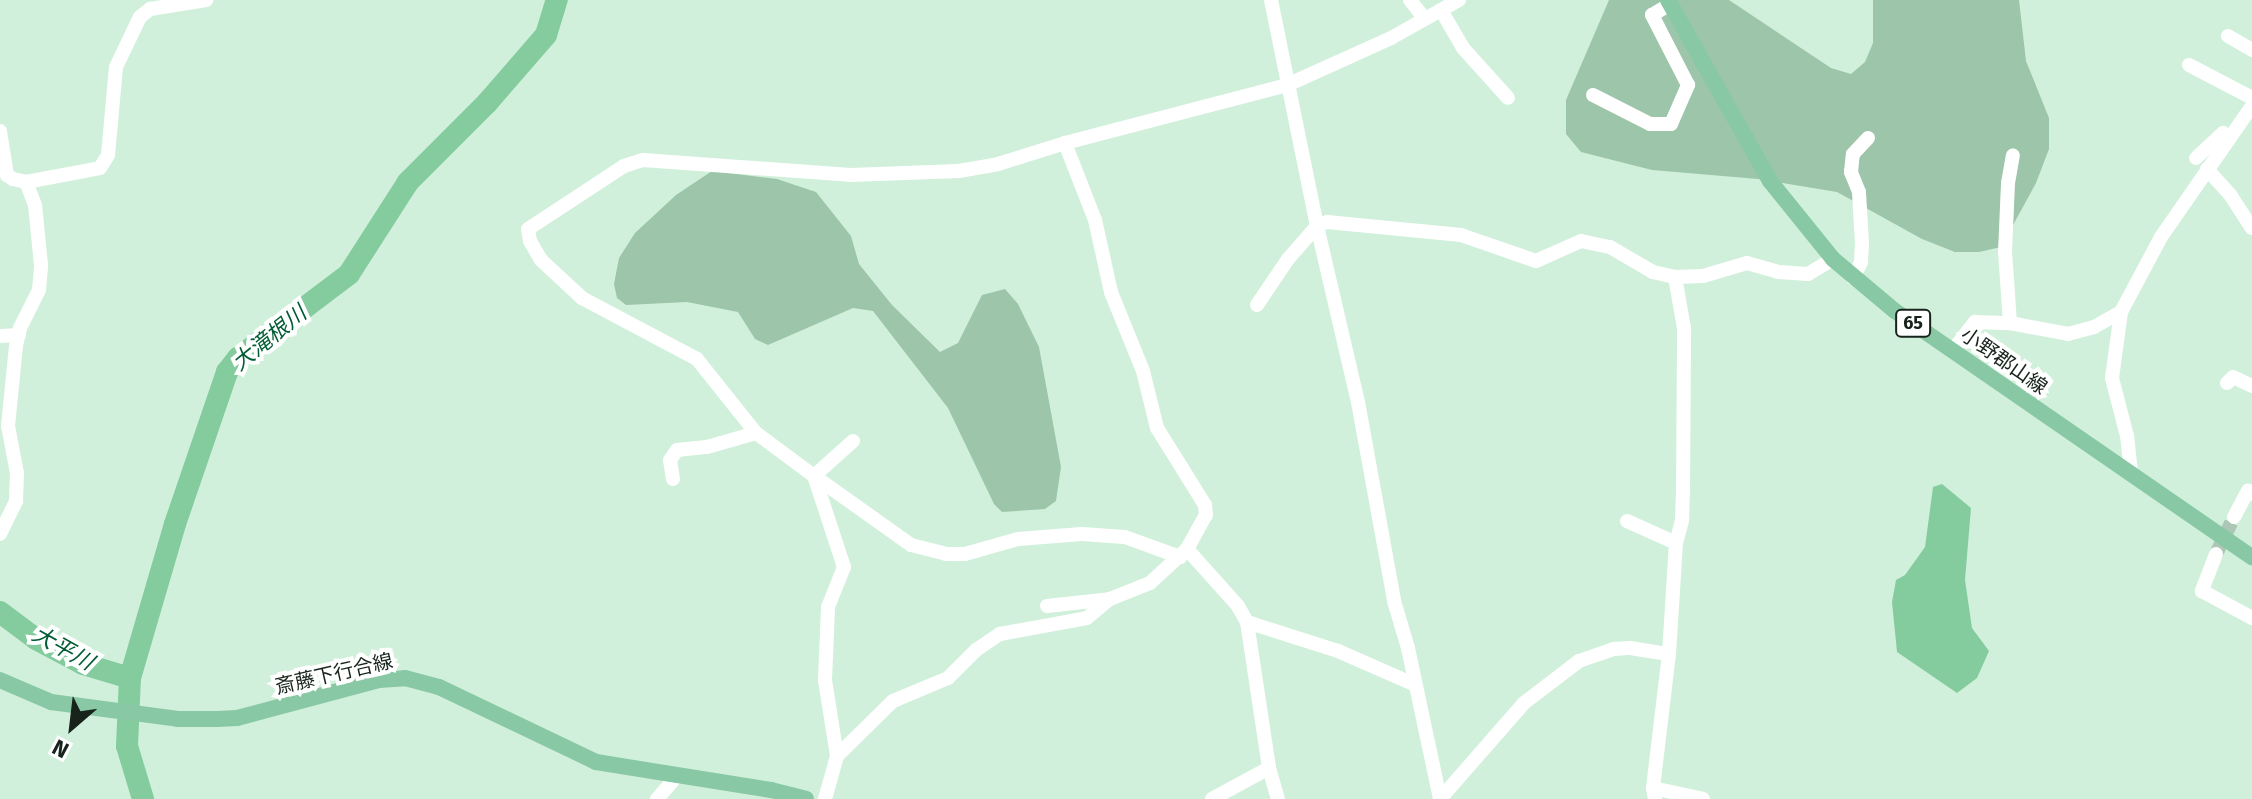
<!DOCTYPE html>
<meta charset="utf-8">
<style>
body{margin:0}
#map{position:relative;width:2252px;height:799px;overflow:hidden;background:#d1f0db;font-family:"Fira Sans","Noto Sans JP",sans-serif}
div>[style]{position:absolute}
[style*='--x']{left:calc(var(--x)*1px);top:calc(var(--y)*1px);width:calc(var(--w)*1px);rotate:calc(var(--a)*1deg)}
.green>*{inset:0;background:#9cc5a9}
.water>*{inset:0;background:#84cc9e}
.river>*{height:22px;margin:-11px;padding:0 11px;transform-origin:11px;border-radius:11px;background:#84cc9e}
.minor-tunnel>*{height:14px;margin-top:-7px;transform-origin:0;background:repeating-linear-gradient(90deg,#acc7b5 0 14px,transparent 0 21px)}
.minor>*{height:14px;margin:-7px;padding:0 7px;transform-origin:7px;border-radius:7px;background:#fff}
.major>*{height:16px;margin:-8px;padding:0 8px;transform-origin:8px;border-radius:8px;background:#88c8a5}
span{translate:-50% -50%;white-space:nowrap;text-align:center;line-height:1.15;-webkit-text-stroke:8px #fff;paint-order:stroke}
.shield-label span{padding:2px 6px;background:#fff;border:2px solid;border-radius:6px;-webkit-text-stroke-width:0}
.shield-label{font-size:18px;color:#17231b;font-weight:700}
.street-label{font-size:20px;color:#17231b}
.water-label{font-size:22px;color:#025d34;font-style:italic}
.north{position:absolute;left:32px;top:687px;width:80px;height:80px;-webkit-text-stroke:6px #fff;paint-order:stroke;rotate:208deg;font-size:22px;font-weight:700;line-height:32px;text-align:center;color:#17231b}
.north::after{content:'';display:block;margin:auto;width:28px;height:36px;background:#17231b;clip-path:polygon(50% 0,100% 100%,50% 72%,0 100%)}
</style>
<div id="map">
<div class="green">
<div style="clip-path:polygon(1609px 0,1729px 0,1831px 68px,1851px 74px,1865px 62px,1873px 43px,1873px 0,2019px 0,2026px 61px,2049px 118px,2049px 149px,2036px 183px,2001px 247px,1979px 252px,1955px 252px,1922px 239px,1837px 192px,1758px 179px,1652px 170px,1581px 152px,1566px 134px,1566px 100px)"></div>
<div style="clip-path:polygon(712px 171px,777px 179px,816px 192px,851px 236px,859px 264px,892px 305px,940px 352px,958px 343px,982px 295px,1005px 289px,1018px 304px,1039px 347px,1061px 467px,1056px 501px,1045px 509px,1002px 512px,994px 504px,948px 408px,873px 311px,853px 308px,768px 345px,755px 339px,738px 312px,687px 302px,626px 305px,617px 298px,614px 284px,619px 258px,635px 233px,676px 195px)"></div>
</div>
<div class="water">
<div style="clip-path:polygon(1942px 484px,1971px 508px,1965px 580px,1972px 628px,1989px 651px,1977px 678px,1957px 693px,1897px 652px,1892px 602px,1896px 580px,1905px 575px,1925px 547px,1933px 487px)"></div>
</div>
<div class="river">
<div style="--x:0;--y:612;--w:45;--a:36.9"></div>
<div style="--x:36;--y:639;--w:53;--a:28"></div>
<div style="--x:83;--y:664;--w:49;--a:16.6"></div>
<div style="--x:143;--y:799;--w:55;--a:-106.8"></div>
<div style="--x:127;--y:746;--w:68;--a:-87.5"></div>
<div style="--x:130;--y:678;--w:160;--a:-73.7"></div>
<div style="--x:175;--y:524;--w:161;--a:-71.1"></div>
<div style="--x:227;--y:372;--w:18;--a:-52"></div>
<div style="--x:238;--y:358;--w:139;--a:-37.1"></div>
<div style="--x:349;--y:274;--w:109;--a:-57.3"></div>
<div style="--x:408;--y:182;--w:112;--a:-45"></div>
<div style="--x:487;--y:103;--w:90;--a:-49.1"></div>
<div style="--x:546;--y:35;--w:37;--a:-73"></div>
</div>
<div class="minor-tunnel">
<div style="--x:2216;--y:554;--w:41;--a:-64.1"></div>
</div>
<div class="minor">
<div style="--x:1271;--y:0;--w:231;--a:78.5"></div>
<div style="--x:1317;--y:226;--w:181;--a:76.9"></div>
<div style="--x:1358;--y:402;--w:202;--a:79.7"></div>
<div style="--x:1394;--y:601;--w:49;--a:73.4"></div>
<div style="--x:1408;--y:648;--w:154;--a:78"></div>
<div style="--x:1410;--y:0;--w:24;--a:52"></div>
<div style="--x:1441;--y:10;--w:44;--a:59.9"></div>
<div style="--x:1463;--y:48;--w:67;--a:48"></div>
<div style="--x:2228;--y:36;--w:28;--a:30"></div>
<div style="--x:2189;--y:65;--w:71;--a:27.6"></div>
<div style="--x:1593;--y:95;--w:64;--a:27"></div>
<div style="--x:1650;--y:124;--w:21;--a:0"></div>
<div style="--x:1671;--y:124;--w:43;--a:-66.4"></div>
<div style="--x:1688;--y:85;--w:79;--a:-117.2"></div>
<div style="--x:1652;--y:15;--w:21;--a:-31"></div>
<div style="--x:0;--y:131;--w:45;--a:81"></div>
<div style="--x:7;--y:175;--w:7;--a:34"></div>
<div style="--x:13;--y:179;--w:13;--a:13"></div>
<div style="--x:26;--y:182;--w:75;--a:-10.7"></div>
<div style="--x:100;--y:168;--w:15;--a:-58"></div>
<div style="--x:108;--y:155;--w:88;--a:-84.8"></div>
<div style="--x:116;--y:67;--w:55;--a:-64.4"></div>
<div style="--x:140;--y:17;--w:13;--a:-39"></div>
<div style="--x:150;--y:9;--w:57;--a:-9.1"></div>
<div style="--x:2196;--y:158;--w:37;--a:-43"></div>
<div style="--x:2207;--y:169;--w:36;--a:48"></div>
<div style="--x:2231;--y:196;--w:38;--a:57"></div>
<div style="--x:1853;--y:278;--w:18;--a:-63"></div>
<div style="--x:1861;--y:262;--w:19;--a:-87"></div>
<div style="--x:1862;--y:243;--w:51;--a:-93.4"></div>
<div style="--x:1859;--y:192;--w:22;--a:-112"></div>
<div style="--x:1851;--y:172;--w:18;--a:-84"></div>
<div style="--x:1853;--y:154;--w:22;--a:-47"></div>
<div style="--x:1257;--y:305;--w:55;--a:-56"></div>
<div style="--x:1288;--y:259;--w:44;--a:-48.7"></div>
<div style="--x:1317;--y:226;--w:11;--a:-22"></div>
<div style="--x:1327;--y:222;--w:135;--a:5.5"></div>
<div style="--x:1461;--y:235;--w:79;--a:19.1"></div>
<div style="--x:1536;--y:261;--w:49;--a:-24"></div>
<div style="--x:1581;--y:241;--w:30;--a:12"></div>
<div style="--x:1610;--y:247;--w:50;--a:30.2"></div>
<div style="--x:1653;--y:272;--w:23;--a:13"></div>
<div style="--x:1675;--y:277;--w:28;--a:-2"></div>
<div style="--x:1703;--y:276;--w:46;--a:-16.5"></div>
<div style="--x:1747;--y:263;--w:32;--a:16"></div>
<div style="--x:1778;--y:272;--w:30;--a:4"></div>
<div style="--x:1808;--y:274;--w:29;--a:-31"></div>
<div style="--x:2010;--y:323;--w:71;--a:-94"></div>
<div style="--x:2005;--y:252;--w:69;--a:-87.5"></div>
<div style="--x:2008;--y:183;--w:28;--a:-80"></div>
<div style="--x:0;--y:336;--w:19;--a:-3"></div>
<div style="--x:1953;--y:350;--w:36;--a:-52"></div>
<div style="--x:1975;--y:322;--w:35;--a:2"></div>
<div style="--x:2010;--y:323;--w:59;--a:10.7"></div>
<div style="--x:2068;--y:334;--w:27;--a:-15"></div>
<div style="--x:2094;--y:327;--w:31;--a:-29"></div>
<div style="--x:2227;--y:383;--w:8;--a:-45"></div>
<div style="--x:2233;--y:377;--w:21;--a:25"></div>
<div style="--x:853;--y:441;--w:52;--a:138.1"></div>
<div style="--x:814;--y:476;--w:119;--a:35.4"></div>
<div style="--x:911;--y:545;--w:36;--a:14"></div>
<div style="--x:946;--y:554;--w:19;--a:0"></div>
<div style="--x:965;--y:554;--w:55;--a:-15.8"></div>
<div style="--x:1018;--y:539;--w:64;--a:-4.5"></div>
<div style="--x:1082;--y:534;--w:43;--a:4"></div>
<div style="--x:1125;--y:537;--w:59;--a:20"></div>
<div style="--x:2131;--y:473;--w:37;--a:-96"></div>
<div style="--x:2127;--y:436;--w:60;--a:-104.5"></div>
<div style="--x:2112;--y:378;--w:67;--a:-82.2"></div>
<div style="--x:2121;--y:312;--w:85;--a:-61.9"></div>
<div style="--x:2161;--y:237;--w:160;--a:-55.2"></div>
<div style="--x:673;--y:479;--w:19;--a:-99"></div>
<div style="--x:670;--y:460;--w:12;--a:-55"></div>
<div style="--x:677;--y:450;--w:30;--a:-6"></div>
<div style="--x:707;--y:447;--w:51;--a:-15.9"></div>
<div style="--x:2234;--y:517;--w:30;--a:-62"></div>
<div style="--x:2248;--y:491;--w:5;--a:37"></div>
<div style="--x:1627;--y:521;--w:54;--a:24.2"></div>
<div style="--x:0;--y:534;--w:37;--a:-64"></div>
<div style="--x:16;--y:501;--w:28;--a:-88"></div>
<div style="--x:17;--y:473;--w:48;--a:-100.8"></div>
<div style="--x:8;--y:426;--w:80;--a:-84.3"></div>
<div style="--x:16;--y:346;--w:18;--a:-77"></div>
<div style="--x:20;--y:328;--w:42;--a:-63.4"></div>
<div style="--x:39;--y:290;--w:25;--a:-85"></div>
<div style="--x:41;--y:265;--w:60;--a:-95.7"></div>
<div style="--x:35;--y:205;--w:25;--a:-111"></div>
<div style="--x:1187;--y:549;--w:76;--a:48.2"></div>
<div style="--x:1238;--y:606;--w:18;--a:61"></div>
<div style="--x:1247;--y:622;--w:148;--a:81.4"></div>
<div style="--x:1269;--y:768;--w:32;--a:74"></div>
<div style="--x:2216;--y:554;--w:40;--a:111"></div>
<div style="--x:2202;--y:591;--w:57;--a:28.4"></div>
<div style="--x:1047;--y:606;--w:63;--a:-6.3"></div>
<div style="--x:1247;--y:622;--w:96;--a:17.7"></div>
<div style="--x:1338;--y:651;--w:82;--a:23.7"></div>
<div style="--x:837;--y:756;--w:78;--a:-44.5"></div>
<div style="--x:893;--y:701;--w:60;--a:-22.7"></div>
<div style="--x:948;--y:678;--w:40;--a:-45"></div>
<div style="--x:976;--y:650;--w:29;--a:-34"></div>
<div style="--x:1000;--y:634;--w:88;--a:-10.4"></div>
<div style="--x:1087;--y:618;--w:30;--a:-40"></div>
<div style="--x:1110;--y:599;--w:43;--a:-21.8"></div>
<div style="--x:1150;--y:583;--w:50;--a:-42.6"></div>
<div style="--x:1187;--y:549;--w:39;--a:-61"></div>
<div style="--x:1206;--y:515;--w:10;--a:-96"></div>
<div style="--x:1205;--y:505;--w:91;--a:-121.9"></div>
<div style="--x:1157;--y:428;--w:59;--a:-103.8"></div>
<div style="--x:1143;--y:371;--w:85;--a:-112.1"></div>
<div style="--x:1111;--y:292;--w:74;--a:-102.5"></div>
<div style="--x:1095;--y:220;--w:83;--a:-111.3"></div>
<div style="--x:1653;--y:788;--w:51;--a:12.4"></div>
<div style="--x:657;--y:799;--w:30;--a:-49"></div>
<div style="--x:825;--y:799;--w:45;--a:-74.4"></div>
<div style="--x:837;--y:756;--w:77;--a:-99"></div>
<div style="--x:825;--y:680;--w:73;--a:-87.6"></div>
<div style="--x:828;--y:607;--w:43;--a:-68.2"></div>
<div style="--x:844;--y:567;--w:96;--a:-108.2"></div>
<div style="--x:814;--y:476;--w:72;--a:-143.4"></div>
<div style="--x:756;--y:433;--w:95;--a:-128.6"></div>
<div style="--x:697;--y:359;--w:130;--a:-152.1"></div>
<div style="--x:582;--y:298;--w:56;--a:-137.2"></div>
<div style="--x:541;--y:260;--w:22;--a:-120"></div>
<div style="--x:530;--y:241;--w:12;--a:-99"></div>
<div style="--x:528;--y:229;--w:115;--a:-33.3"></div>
<div style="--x:624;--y:166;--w:20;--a:-18"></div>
<div style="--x:643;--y:160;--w:208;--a:4.1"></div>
<div style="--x:850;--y:175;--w:109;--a:-2.1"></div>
<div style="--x:959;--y:171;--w:40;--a:-10"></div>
<div style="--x:998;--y:164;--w:70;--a:-17.4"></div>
<div style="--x:1065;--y:143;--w:229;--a:-14.6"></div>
<div style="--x:1287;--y:85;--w:114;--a:-24.3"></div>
<div style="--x:1391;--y:38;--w:78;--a:-29.2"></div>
<div style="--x:1212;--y:799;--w:65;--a:-28.5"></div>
<div style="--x:1440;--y:799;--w:128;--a:-48.8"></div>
<div style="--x:1524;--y:703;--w:69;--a:-37.4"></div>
<div style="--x:1579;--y:661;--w:37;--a:-19"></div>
<div style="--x:1614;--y:649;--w:16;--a:-4"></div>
<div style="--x:1630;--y:648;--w:39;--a:9"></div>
<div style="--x:1655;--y:799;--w:11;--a:-100"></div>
<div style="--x:1653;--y:788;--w:135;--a:-83.2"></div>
<div style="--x:1669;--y:654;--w:111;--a:-86.4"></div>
<div style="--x:1676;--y:543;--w:24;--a:-75"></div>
<div style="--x:1682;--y:520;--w:31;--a:-88"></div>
<div style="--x:1683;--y:489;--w:161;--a:-89.6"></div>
<div style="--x:1684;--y:328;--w:52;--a:-100"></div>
</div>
<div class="major">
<div style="--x:1668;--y:0;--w:208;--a:60.6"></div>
<div style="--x:1770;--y:181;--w:100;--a:51.1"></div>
<div style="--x:1833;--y:259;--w:81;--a:40"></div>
<div style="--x:1895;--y:311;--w:434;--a:34.6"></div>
<div style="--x:0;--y:680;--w:56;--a:23.3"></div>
<div style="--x:51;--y:702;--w:128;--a:7.6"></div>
<div style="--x:178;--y:719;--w:39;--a:0"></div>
<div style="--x:217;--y:719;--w:20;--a:-3"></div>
<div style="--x:237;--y:718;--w:147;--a:-15"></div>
<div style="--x:379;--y:680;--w:26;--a:-4"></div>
<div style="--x:405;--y:678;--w:35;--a:15"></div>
<div style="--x:439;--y:687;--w:174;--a:25.5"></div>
<div style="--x:596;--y:762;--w:177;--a:9.1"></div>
<div style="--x:771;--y:790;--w:36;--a:14"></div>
</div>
<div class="shield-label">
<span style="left:1913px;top:323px">65</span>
</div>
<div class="street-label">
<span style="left:2004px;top:361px;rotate:35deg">小野郡山線</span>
<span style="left:334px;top:674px;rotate:-13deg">斎藤下行合線</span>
</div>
<div class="water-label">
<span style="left:269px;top:338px;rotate:-39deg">大滝根川</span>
<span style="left:63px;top:648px;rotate:29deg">大平川</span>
</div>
<div class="north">N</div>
</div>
